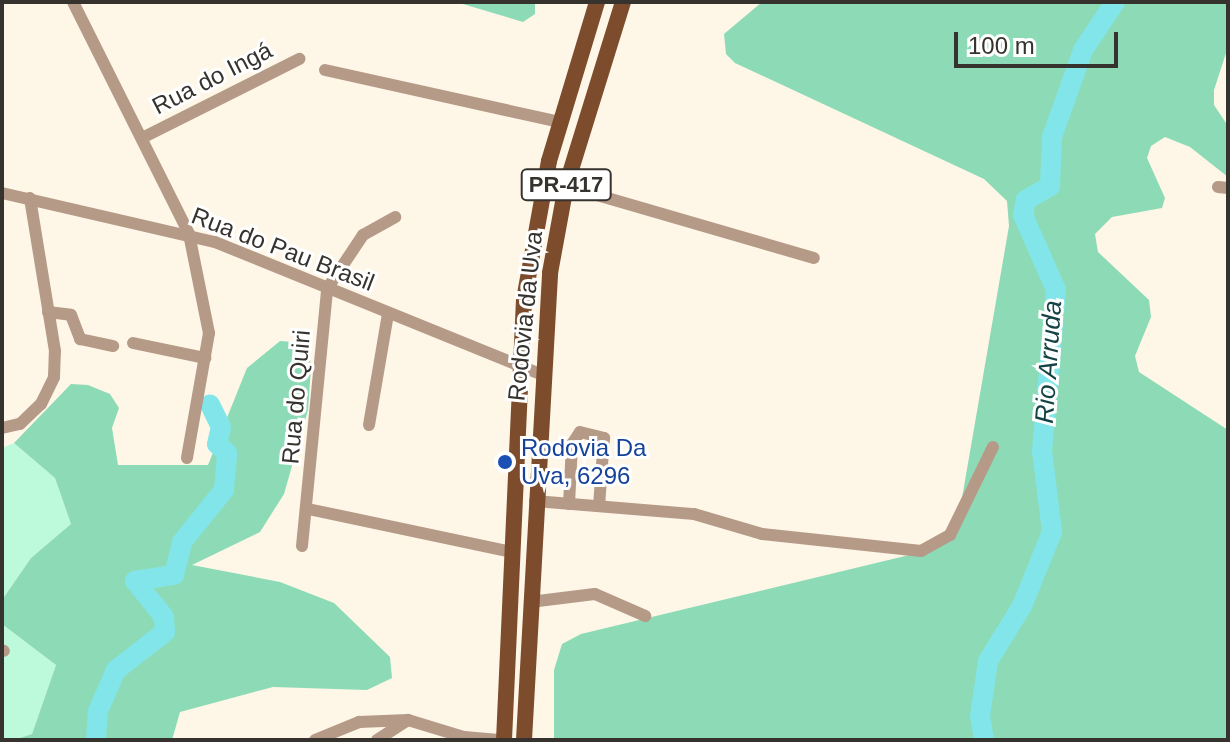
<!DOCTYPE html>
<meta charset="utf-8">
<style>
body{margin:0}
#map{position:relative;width:1230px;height:742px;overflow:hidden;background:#fef6e7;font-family:Arial,sans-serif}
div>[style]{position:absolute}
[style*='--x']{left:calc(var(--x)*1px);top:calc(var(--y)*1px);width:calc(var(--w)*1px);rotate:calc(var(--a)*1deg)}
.green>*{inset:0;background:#bdf9db}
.forest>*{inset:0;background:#8ddbb6}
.river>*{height:20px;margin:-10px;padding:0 10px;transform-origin:10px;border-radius:10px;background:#82e5e9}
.minor>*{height:12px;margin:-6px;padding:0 6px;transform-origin:6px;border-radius:6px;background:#b69a88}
.major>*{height:16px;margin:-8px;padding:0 8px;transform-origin:8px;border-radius:8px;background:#7c4c2d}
.dots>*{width:22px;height:22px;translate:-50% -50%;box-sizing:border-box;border:4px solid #fff;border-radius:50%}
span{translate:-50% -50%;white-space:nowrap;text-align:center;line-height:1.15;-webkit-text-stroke:6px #fff;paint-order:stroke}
.shield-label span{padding:2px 6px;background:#fff;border:2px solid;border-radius:6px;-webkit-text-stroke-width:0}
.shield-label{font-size:22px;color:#36332e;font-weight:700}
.street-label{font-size:24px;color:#36332e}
.transit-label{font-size:24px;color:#164399}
.left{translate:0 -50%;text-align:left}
.water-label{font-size:26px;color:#154345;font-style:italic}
.frame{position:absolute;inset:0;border:4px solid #36332e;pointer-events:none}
.scale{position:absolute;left:954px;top:32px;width:164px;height:36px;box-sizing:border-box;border:4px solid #36332e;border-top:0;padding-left:10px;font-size:24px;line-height:28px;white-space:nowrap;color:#36332e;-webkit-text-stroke:6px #fff;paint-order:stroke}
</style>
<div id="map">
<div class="green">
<div style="clip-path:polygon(14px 443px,55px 478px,71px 524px,31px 558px,2px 600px,2px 448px)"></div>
<div style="clip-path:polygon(2px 624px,56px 665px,32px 734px,14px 740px,2px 740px)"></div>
</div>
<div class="forest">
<div style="clip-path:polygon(456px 2px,535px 2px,535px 14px,523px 22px)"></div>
<div style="clip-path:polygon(762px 2px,1228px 2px,1228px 47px,1214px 90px,1214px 105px,1228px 126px,1228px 177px,1190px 147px,1165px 137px,1151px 146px,1147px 158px,1165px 198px,1162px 208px,1112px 217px,1095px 234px,1098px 252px,1149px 300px,1151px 317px,1135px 356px,1139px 372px,1228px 430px,1228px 740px,554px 740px,554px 670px,562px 644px,581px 634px,930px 550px,944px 542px,962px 498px,1009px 226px,1007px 201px,984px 179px,735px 63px,726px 54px,724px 34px)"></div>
<div style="clip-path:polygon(280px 341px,308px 343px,311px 368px,308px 410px,284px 494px,260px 532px,192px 565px,280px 582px,334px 603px,390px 657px,392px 678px,367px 690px,273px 687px,180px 712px,172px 740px,14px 740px,32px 734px,56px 665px,2px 624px,2px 600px,31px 558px,71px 524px,55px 478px,14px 443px,71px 384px,88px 385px,110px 394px,119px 408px,112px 428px,118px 465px,208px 465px,247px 368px)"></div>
</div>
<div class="river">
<div style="--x:96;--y:740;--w:29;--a:-86"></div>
<div style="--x:98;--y:711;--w:45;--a:-66.3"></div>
<div style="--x:116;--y:670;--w:62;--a:-37.8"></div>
<div style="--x:165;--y:632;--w:15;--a:-94"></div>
<div style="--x:164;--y:617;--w:46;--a:-128.9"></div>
<div style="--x:135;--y:581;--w:39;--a:-9"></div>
<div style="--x:174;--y:575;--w:34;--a:-76"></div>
<div style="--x:182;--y:542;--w:67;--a:-51.1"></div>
<div style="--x:224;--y:490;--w:37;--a:-85"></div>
<div style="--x:227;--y:453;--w:13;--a:-138"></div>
<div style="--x:217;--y:444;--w:17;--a:-77"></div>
<div style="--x:221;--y:427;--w:25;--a:-116"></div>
<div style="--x:984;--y:740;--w:24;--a:-99"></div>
<div style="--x:980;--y:716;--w:56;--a:-81.7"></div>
<div style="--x:988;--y:661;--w:65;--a:-58.3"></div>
<div style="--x:1022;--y:606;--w:80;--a:-67.9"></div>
<div style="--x:1052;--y:532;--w:82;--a:-97"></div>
<div style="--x:1042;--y:451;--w:162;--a:-85"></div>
<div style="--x:1056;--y:290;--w:82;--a:-113.7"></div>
<div style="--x:1023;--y:215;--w:15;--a:-79"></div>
<div style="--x:1026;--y:200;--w:28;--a:-30"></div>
<div style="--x:1050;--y:186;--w:49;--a:-87.7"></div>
<div style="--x:1052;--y:137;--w:92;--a:-70.4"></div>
<div style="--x:1083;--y:50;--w:58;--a:-56.3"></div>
</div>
<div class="minor">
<div style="--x:73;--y:2;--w:259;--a:63.4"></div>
<div style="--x:189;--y:234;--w:101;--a:78.6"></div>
<div style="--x:209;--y:333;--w:127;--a:100"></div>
<div style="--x:325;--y:70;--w:240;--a:12.5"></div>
<div style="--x:144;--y:137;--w:174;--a:-26.7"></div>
<div style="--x:566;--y:186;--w:258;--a:16.2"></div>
<div style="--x:1218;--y:187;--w:10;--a:6"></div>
<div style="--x:2;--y:193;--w:219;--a:13"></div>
<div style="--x:215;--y:242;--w:351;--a:22.1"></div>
<div style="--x:48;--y:312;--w:23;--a:7"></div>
<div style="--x:71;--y:315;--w:26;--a:69"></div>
<div style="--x:80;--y:339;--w:34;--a:12"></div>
<div style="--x:133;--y:343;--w:74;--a:11.8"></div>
<div style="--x:369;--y:425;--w:113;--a:-80.3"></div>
<div style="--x:2;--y:428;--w:18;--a:-13"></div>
<div style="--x:20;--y:424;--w:29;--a:-44"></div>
<div style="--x:41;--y:404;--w:30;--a:-64"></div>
<div style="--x:54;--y:377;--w:26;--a:-88"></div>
<div style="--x:55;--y:351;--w:155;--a:-99.3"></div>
<div style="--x:535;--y:501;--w:160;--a:4.7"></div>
<div style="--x:694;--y:514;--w:71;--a:16.4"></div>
<div style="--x:762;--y:534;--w:160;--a:6.1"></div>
<div style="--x:921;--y:551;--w:33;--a:-29"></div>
<div style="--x:950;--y:535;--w:98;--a:-64"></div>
<div style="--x:569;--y:504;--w:60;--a:-87.1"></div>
<div style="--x:572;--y:444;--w:14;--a:-56"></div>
<div style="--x:580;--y:432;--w:25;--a:14"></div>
<div style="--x:604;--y:438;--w:68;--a:94.2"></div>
<div style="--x:308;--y:509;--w:208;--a:11.9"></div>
<div style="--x:302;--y:546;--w:258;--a:-84.4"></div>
<div style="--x:327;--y:289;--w:65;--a:-56.3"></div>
<div style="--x:363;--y:235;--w:37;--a:-29"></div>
<div style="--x:530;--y:602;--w:65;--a:-7"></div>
<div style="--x:595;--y:594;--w:55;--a:23.7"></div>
<div style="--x:2;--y:650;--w:2;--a:27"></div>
<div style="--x:315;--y:740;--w:48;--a:-22.2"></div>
<div style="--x:359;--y:722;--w:49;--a:-2.3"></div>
<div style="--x:408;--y:720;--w:59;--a:16.9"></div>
<div style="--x:464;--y:737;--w:35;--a:5"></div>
<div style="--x:377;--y:740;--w:37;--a:-33"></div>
</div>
<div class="major">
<div style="--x:504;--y:740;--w:440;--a:-87.4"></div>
<div style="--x:524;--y:300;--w:141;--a:-79.8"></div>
<div style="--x:549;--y:161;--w:166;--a:-73.2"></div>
<div style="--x:524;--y:740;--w:468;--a:-86.8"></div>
<div style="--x:550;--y:273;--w:88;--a:-79.6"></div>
<div style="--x:566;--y:186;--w:193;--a:-72.8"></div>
</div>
<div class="dots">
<div style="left:505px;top:462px;background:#1a4fb4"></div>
</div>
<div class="shield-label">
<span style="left:566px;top:185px">PR-417</span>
</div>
<div class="street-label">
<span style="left:212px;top:78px;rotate:-27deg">Rua do Ingá</span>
<span style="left:283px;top:249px;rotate:21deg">Rua do Pau Brasil</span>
<span style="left:525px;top:316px;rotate:-84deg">Rodovia da Uva</span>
<span style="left:296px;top:397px;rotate:-85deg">Rua do Quiri</span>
</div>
<div class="transit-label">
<span class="left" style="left:521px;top:462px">Rodovia Da<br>Uva, 6296</span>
</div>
<div class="water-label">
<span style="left:1049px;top:362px;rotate:-86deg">Rio Arruda</span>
</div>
<div class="frame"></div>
<div class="scale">100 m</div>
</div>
